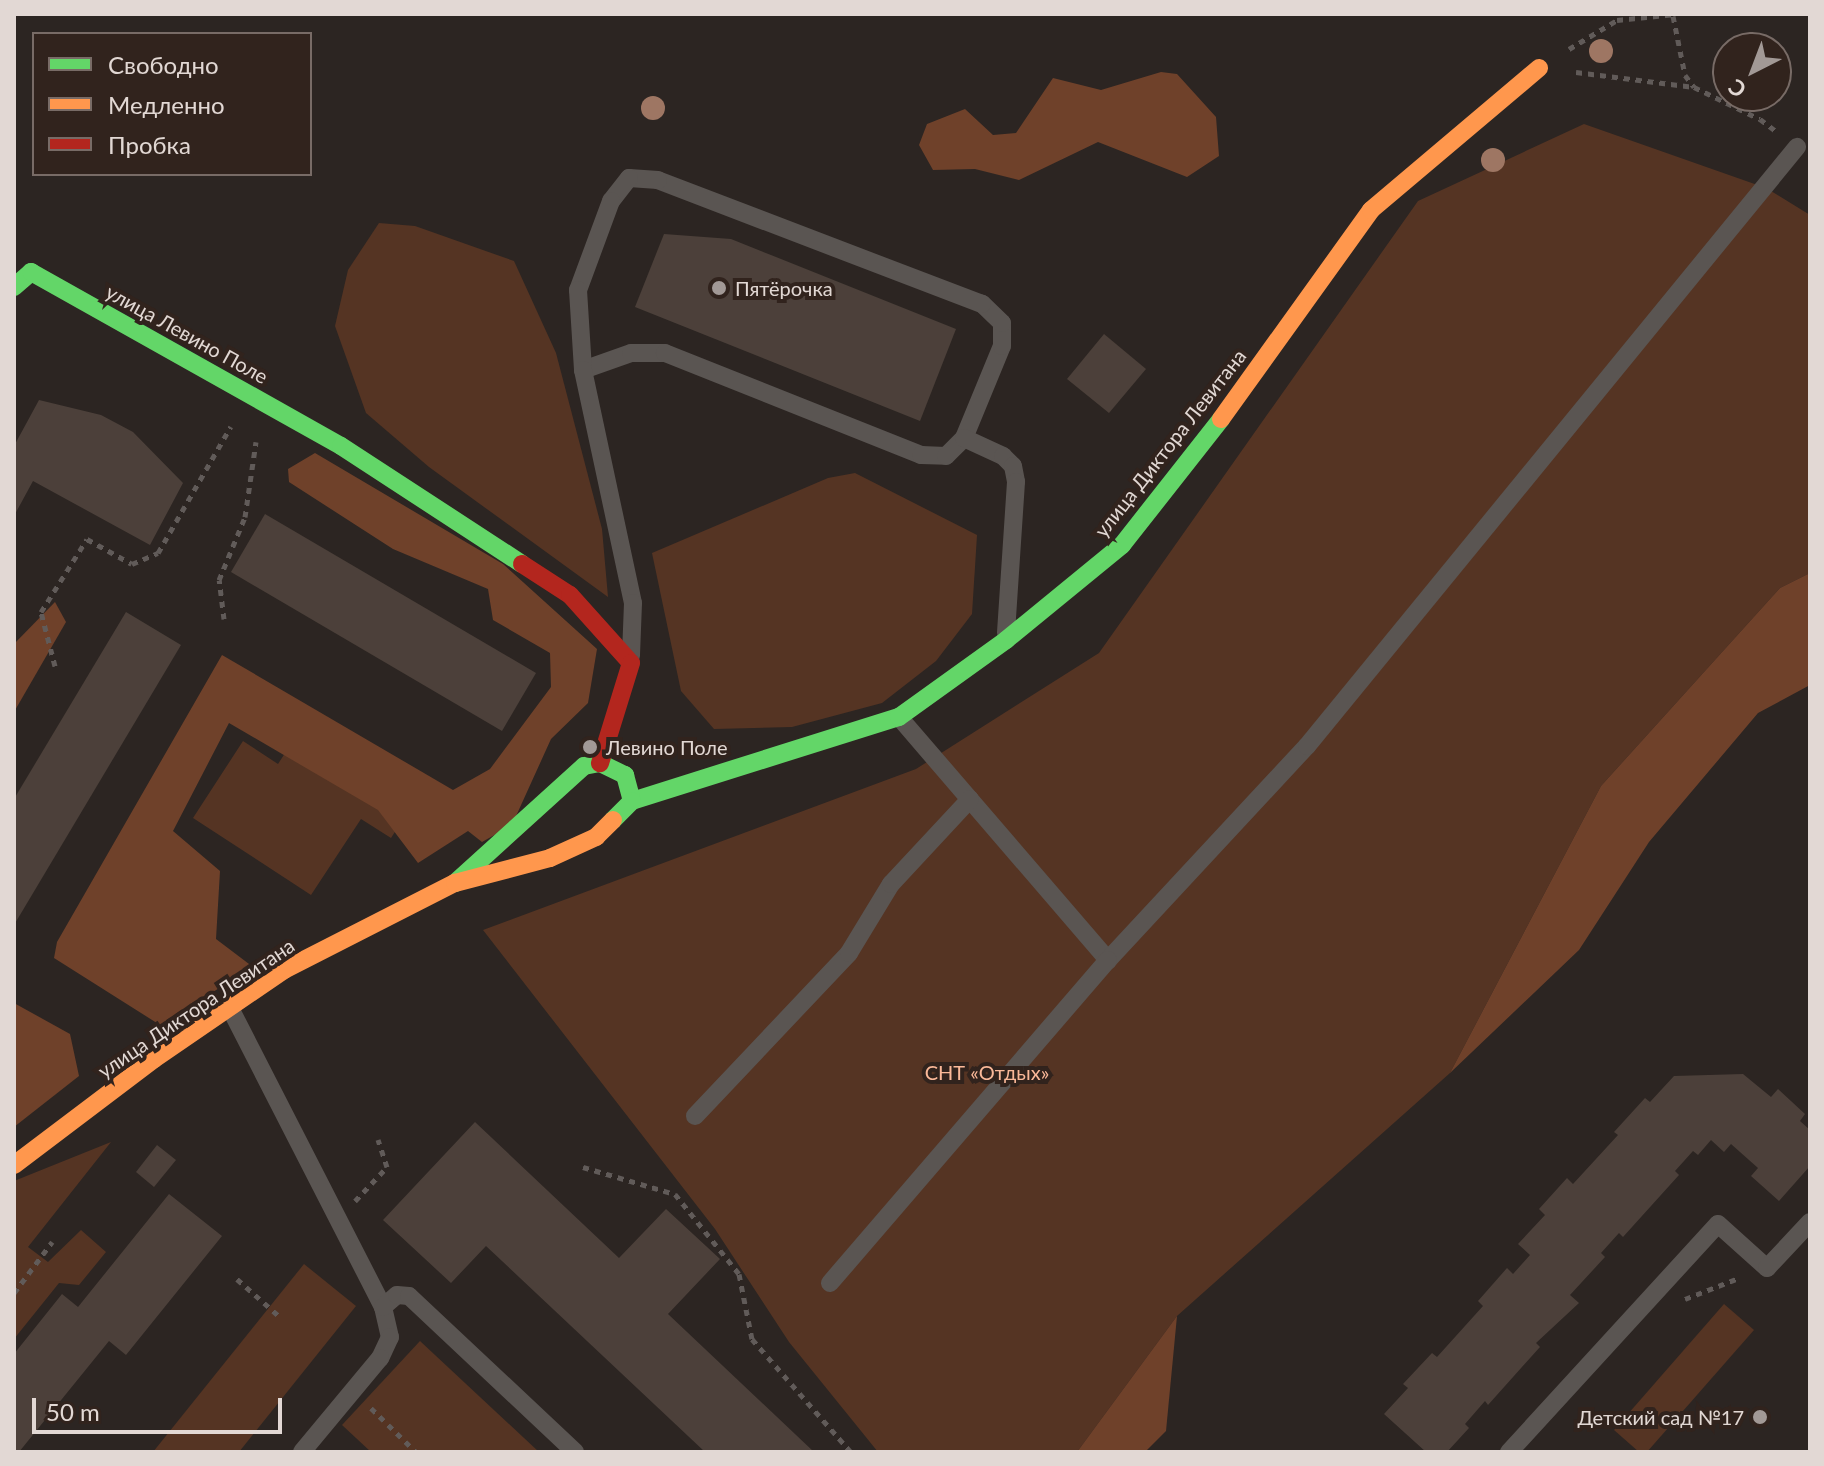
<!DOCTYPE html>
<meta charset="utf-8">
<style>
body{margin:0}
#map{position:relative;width:1824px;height:1466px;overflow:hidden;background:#2c2522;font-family:Lato,sans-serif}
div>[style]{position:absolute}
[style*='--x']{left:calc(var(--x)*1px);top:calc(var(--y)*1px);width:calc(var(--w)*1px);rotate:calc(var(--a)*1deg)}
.green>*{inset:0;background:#553423}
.forest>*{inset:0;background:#6f412a}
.building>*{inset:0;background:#4c403a}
.path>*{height:5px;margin-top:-2.5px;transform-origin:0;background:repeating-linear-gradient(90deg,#615b59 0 6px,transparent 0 12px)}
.lane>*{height:18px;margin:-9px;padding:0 9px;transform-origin:9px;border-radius:9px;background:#5a5552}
.fast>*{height:18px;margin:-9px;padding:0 9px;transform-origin:9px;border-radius:9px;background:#63d668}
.slow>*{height:18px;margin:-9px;padding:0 9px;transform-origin:9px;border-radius:9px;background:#ff974d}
.jam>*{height:18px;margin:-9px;padding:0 9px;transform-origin:9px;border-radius:9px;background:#b3261e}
.trees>*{width:24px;height:24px;margin:-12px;border-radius:50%;background:#9e7663}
.dots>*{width:22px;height:22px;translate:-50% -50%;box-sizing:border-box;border:4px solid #31231d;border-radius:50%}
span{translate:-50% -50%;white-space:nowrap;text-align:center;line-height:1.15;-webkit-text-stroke:8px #31231d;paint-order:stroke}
.poi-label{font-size:20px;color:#e2d8d4}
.left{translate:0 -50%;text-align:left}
.right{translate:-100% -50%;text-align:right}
.street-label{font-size:20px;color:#e2d8d4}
.park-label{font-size:20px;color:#fbb999}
.frame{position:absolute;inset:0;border:16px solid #e2d8d4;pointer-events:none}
.legend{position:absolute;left:32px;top:32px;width:280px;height:144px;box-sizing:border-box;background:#31231d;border:2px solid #786b66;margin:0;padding:10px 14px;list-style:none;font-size:24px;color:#e2d8d4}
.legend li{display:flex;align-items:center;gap:16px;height:40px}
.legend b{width:40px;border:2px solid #786b66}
.north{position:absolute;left:1712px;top:32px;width:80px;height:80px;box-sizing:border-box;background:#31231d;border:2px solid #786b66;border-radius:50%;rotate:222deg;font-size:22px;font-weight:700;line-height:32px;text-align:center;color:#e2d8d4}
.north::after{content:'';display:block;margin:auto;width:28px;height:36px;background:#a29996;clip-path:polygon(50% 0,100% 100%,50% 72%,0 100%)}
.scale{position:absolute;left:32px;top:1398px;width:250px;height:36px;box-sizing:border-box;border:4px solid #e2d8d4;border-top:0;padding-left:10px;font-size:24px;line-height:28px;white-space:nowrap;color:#e2d8d4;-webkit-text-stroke:6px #31231d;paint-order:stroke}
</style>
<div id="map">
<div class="green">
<div style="clip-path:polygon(1584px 124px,1766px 188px,1810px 215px,1810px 573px,1780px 588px,1601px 786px,1450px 1073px,1177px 1316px,1077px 1452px,878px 1452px,789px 1342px,715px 1229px,483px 930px,916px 769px,1099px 653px,1418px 201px)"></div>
<div style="clip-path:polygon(379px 223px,415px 226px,514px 261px,556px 353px,602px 529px,608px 597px,429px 467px,366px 413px,335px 326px,348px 270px)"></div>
<div style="clip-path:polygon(855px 473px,977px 535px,972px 614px,936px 661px,882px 703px,792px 727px,714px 729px,681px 691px,652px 553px,828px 478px)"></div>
<div style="clip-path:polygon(307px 719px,420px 793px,391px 838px,361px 819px,311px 895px,193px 818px,243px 741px,278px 764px)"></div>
<div style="clip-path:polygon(111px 1142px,28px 1247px,48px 1262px,81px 1230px,106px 1252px,79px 1285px,59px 1283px,14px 1339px,14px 1181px)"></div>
<div style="clip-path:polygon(304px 1264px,356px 1306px,239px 1452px,153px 1452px)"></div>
<div style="clip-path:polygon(1724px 1304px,1754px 1330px,1647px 1452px,1639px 1452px,1614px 1430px)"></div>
<div style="clip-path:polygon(420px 1341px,539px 1452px,371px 1452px,342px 1425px)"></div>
</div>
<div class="forest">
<div style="clip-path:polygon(1161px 72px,1177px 74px,1216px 117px,1219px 156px,1187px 177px,1098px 142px,1019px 180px,975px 169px,933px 170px,919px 145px,927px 124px,965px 109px,993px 135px,1016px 133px,1053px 78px,1101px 90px)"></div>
<div style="clip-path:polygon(315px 453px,503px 564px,597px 649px,588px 703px,551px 739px,512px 825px,482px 842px,468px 831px,418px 863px,378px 810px,229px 723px,173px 831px,220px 871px,216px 939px,253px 967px,160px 1025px,54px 958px,57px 942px,222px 655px,453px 790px,490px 769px,551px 687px,550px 653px,493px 620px,488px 589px,393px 549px,289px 482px,288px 469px)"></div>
<div style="clip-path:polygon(1810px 573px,1810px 685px,1758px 713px,1649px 842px,1579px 950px,1450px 1073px,1601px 786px,1780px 588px)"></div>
<div style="clip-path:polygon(55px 602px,66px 622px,14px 712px,14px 644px)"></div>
<div style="clip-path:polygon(14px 1003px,70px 1034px,79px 1076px,14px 1127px)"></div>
<div style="clip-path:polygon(1177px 1316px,1166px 1431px,1145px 1452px,1077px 1452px)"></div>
</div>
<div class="building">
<div style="clip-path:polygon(664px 234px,731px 239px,956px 329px,920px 421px,635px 307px)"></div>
<div style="clip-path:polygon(1104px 334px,1146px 369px,1109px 413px,1067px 379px)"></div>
<div style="clip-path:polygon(39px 400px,101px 415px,133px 432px,183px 483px,150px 545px,33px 481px,14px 516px,14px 446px)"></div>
<div style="clip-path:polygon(265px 514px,536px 673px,502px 731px,231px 572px)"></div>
<div style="clip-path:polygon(126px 612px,181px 645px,14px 925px,14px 799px)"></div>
<div style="clip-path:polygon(1743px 1074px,1771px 1097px,1778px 1089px,1805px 1114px,1800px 1121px,1810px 1130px,1810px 1166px,1779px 1201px,1751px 1176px,1758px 1168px,1731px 1144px,1724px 1152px,1711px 1140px,1698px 1155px,1693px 1151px,1675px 1171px,1679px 1175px,1623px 1237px,1619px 1233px,1601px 1253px,1605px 1257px,1570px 1295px,1579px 1303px,1536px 1343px,1540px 1347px,1488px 1405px,1485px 1401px,1465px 1424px,1469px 1428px,1447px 1452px,1426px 1452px,1384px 1414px,1408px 1388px,1403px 1384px,1432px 1353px,1437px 1357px,1483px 1306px,1478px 1301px,1507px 1268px,1513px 1274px,1530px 1255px,1518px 1244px,1545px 1215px,1539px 1209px,1567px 1178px,1573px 1184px,1618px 1135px,1614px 1132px,1645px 1098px,1650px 1102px,1674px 1076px)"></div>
<div style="clip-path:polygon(475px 1122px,619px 1258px,666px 1209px,720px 1259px,668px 1314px,814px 1452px,705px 1452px,486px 1246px,451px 1283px,383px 1220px)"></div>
<div style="clip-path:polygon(157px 1145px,176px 1160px,154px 1187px,136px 1172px)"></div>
<div style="clip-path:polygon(169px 1194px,222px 1236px,126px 1355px,109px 1341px,19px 1452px,14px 1452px,14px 1354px,62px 1294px,78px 1307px)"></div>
</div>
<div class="path">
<div style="--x:1673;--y:16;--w:60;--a:78.5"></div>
<div style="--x:1685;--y:75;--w:15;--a:53"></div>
<div style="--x:1569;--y:49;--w:56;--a:-31.1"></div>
<div style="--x:1617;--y:20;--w:59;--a:-5.8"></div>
<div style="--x:1576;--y:72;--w:119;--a:7.2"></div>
<div style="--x:1694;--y:87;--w:73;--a:25.9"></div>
<div style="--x:1760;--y:119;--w:21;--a:37"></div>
<div style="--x:224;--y:619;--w:39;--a:-97"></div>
<div style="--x:219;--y:580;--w:68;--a:-67.6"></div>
<div style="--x:245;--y:517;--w:76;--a:-81.7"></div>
<div style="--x:55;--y:666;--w:56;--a:-104.5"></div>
<div style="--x:41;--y:612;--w:86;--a:-57.8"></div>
<div style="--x:87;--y:539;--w:51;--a:29.1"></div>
<div style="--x:132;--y:564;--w:28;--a:-23"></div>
<div style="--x:158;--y:553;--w:146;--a:-60.1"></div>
<div style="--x:583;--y:1167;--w:96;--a:16.4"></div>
<div style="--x:675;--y:1194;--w:102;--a:51.3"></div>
<div style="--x:739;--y:1274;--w:66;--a:78.7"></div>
<div style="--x:752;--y:1339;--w:150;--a:48.8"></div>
<div style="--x:355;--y:1201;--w:47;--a:-46.7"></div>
<div style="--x:387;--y:1167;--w:29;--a:-108"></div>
<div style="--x:237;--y:1279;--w:56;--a:41.4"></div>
<div style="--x:14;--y:1293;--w:64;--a:-53.3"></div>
<div style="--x:1685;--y:1299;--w:58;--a:-21.3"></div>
<div style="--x:371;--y:1408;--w:63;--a:44.4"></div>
</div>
<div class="lane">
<div style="--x:583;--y:370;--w:51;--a:-19.5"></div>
<div style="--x:631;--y:353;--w:34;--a:0"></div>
<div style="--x:665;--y:353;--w:276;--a:21.7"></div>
<div style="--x:921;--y:455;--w:25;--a:2"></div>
<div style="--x:946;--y:456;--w:25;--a:-45"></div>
<div style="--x:964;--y:438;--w:100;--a:-67.6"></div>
<div style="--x:1002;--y:346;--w:23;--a:-90"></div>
<div style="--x:1002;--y:323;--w:28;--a:-136"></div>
<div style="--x:982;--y:304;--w:347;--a:-159.1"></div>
<div style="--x:658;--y:180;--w:29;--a:-176"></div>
<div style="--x:629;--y:178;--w:29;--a:128"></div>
<div style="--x:611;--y:201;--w:95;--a:110.3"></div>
<div style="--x:578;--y:290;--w:80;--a:86.4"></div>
<div style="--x:583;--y:370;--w:238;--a:77.9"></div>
<div style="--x:633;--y:603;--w:53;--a:92.2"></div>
<div style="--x:964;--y:438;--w:43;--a:24.8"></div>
<div style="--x:1003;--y:456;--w:14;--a:45"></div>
<div style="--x:1013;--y:466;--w:16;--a:79"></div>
<div style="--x:1016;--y:482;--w:151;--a:93.8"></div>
<div style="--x:899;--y:717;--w:321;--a:49.3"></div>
<div style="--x:1108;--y:960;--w:292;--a:-47.1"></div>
<div style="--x:1307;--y:746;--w:774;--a:-50.72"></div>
<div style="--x:230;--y:1008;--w:336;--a:62.9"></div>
<div style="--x:383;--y:1307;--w:31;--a:77"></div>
<div style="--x:390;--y:1337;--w:23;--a:115"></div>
<div style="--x:380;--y:1358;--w:122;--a:129.7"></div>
<div style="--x:695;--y:1116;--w:224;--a:-46.6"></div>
<div style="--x:849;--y:953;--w:81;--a:-58.7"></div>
<div style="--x:891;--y:884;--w:116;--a:-47.1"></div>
<div style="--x:830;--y:1283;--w:426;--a:-49.3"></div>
<div style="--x:383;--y:1307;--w:18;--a:-41"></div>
<div style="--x:397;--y:1295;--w:12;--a:5"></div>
<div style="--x:409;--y:1296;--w:228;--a:43.2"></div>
<div style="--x:1509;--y:1452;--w:309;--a:-47.5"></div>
<div style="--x:1718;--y:1224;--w:66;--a:41.9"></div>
<div style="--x:1767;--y:1268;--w:63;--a:-46.9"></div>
</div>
<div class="fast">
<div style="--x:14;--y:287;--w:23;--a:-41"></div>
<div style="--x:31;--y:272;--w:355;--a:29.3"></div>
<div style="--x:341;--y:446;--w:216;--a:33.1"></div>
<div style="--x:632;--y:801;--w:280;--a:-17.5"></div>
<div style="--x:899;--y:717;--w:132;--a:-35.7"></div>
<div style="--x:1006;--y:640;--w:150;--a:-39.3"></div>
<div style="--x:1122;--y:545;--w:160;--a:-51.8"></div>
<div style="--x:455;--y:883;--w:174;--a:-42.2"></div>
<div style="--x:584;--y:766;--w:16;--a:-11"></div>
<div style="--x:600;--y:763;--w:28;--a:26"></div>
<div style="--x:625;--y:775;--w:27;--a:75"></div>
<div style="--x:632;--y:801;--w:27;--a:135"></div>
</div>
<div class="slow">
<div style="--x:1221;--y:419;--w:257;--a:-54.3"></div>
<div style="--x:1371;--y:210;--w:220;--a:-40.2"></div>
<div style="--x:14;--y:1165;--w:176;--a:-37.1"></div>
<div style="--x:154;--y:1059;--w:158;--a:-34.4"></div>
<div style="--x:284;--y:970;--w:192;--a:-27"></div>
<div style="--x:455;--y:883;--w:98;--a:-14.7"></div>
<div style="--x:550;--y:858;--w:51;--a:-24.5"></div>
<div style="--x:596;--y:837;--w:24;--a:-45"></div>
</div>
<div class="jam">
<div style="--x:522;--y:564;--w:57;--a:32.9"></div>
<div style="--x:570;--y:595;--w:91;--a:48.1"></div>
<div style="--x:631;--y:663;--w:105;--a:107.2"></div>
</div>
<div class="trees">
<div style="left:1601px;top:51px"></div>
<div style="left:653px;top:108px"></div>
<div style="left:1493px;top:160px"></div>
</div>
<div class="dots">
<div style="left:719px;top:288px;background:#a29996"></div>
<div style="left:590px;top:747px;background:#a29996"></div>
<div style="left:1760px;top:1417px;background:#a29996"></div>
</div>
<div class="poi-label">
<span class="left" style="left:735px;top:288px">Пятёрочка</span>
<span class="left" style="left:606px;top:747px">Левино Поле</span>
<span class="right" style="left:1744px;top:1417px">Детский сад №17</span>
</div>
<div class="street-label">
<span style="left:187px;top:334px;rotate:29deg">улица Левино Поле</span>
<span style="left:1170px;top:443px;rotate:-52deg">улица Диктора Левитана</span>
<span style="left:196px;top:1008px;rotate:-34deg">улица Диктора Левитана</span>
</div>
<div class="park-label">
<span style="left:987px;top:1072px">СНТ «Отдых»</span>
</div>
<div class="frame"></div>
<ul class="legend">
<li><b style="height:10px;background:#63d668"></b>Свободно</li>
<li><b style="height:10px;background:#ff974d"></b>Медленно</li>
<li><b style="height:10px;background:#b3261e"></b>Пробка</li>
</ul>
<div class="north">С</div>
<div class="scale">50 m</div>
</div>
